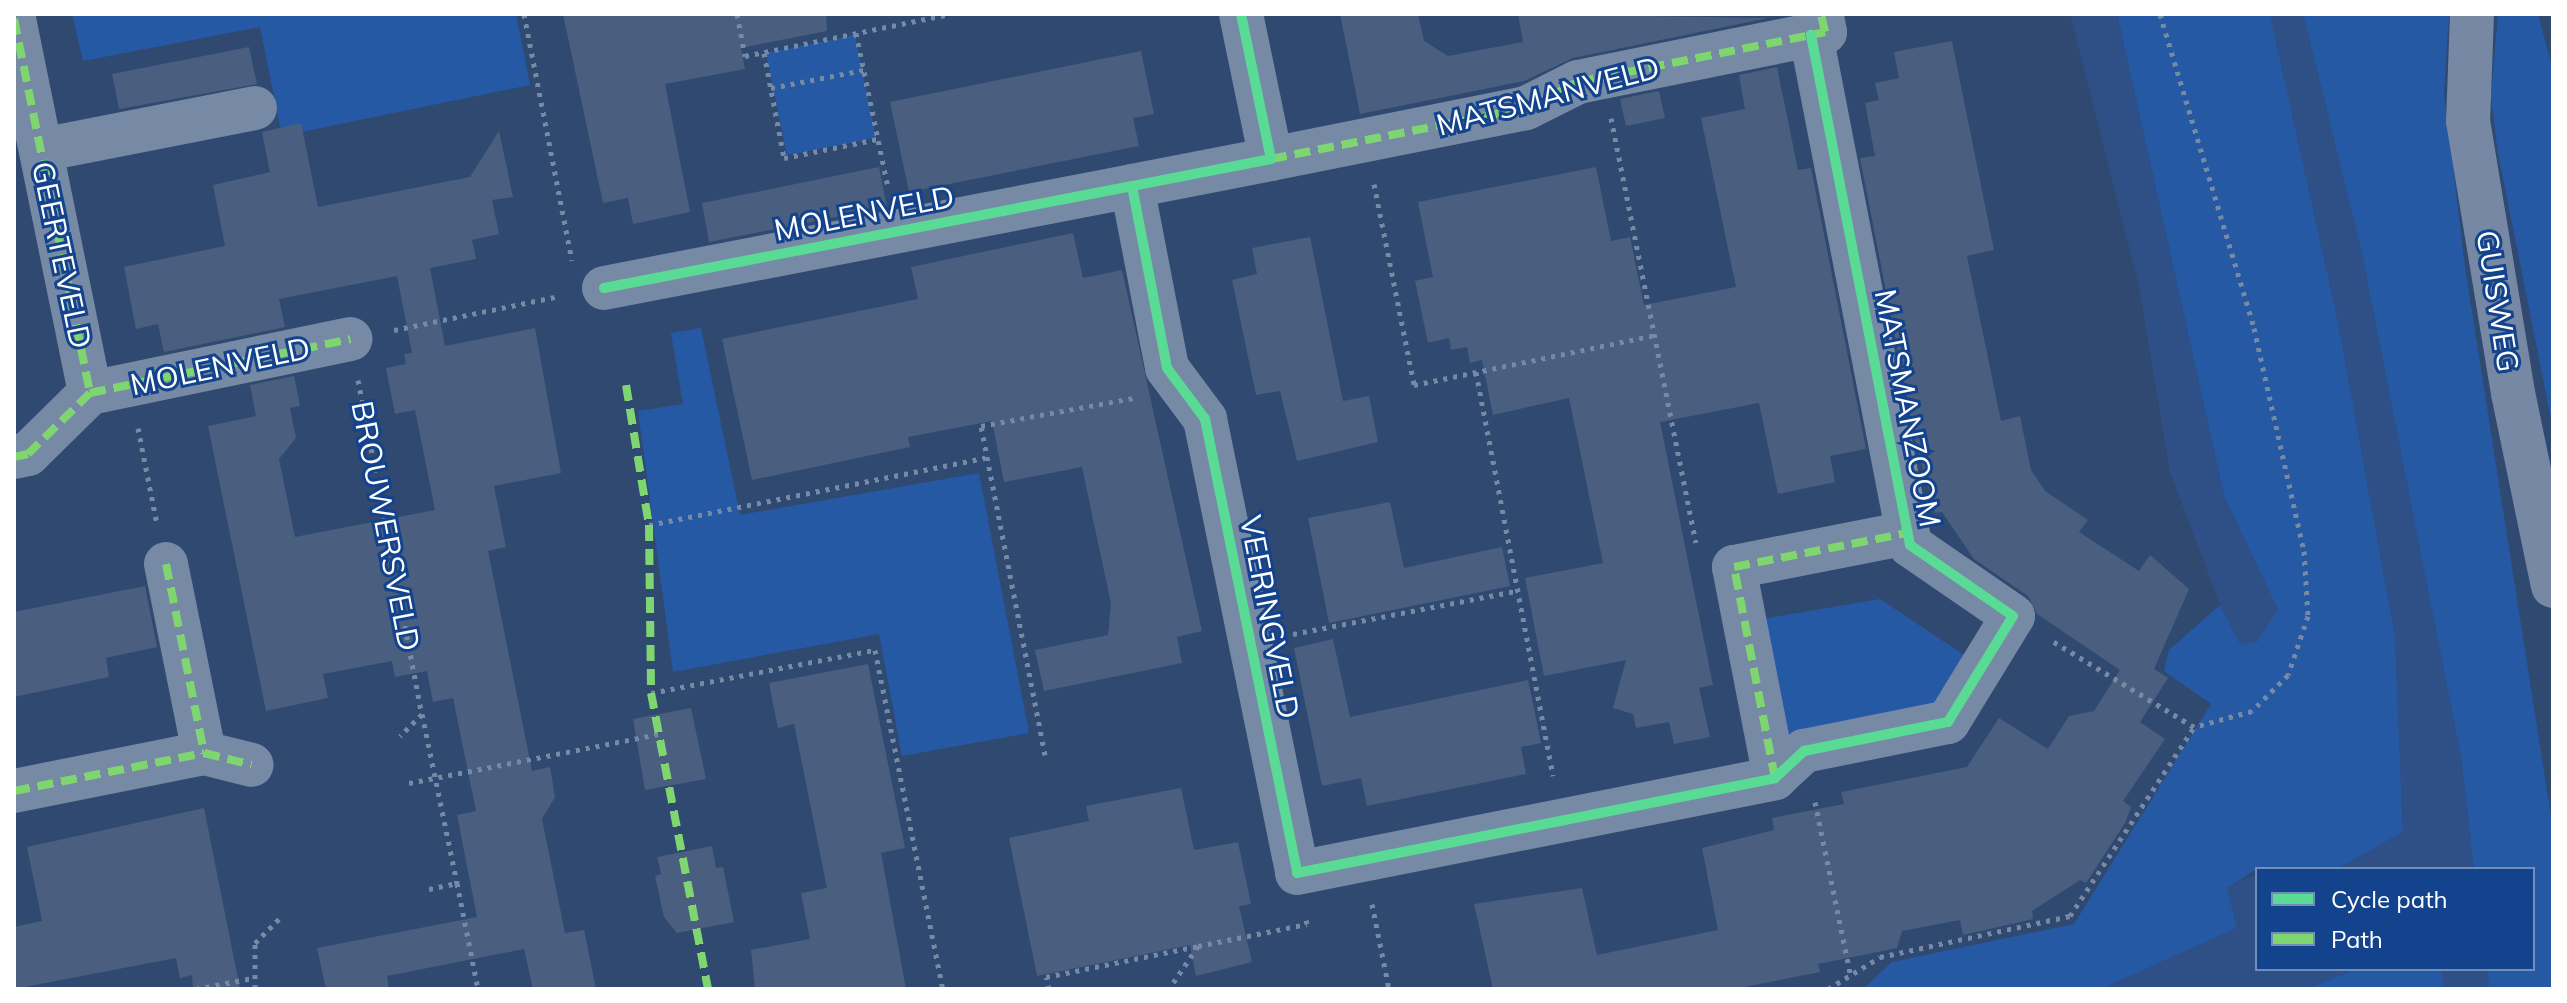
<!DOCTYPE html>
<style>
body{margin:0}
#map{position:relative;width:2567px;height:1003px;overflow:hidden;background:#2f4971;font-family:Mulish,sans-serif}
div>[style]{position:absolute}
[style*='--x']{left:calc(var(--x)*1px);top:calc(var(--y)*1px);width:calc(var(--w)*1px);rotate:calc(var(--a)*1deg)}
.green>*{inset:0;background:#2659a4}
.water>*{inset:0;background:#2e5086}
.building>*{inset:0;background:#4a5f7f}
.path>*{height:5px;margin-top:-2.5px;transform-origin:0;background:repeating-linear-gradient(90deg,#768aa5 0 4px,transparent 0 10px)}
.minor>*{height:44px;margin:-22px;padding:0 22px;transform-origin:22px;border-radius:22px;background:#768aa5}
.major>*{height:44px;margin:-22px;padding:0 22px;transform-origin:22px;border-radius:22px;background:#7688a3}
.quiet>*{height:8px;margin-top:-4px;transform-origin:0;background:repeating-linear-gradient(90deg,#7fd670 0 16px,transparent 0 24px)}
.cycleway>*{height:10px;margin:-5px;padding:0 5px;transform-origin:5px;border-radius:5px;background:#5adb95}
span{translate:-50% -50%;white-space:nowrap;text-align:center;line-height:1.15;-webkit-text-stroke:6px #13438d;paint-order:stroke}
.street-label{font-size:30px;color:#fff}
.frame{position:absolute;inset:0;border:16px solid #fff;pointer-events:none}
.legend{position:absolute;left:2255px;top:867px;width:280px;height:104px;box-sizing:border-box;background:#13438d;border:2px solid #718ebb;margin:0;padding:10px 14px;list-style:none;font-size:24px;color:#fff}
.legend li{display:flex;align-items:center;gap:16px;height:40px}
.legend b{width:40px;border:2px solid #718ebb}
</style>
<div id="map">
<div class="green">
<div style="clip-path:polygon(72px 14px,516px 14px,530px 85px,282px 136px,260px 27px,83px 61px)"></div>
<div style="clip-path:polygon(2117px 14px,2270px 14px,2338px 321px,2395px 636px,2403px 832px,2337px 869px,2257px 869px,2227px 888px,2237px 928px,2101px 989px,1863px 989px,1892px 962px,2074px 924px,2211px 704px,2164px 671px,2169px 650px,2220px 605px,2241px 645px,2278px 610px,2224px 496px)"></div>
<div style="clip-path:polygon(2303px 14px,2449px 14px,2444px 93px,2465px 267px,2553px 829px,2553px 989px,2489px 989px,2487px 969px,2533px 969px,2533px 869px,2474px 869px,2461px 758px,2361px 250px)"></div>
<div style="clip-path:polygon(2498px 14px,2538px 14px,2553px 71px,2553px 429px,2498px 153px,2491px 97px)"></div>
<div style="clip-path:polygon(855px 35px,876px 138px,787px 155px,766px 53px)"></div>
<div style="clip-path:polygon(701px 328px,740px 515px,979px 473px,1029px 733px,902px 756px,879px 634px,673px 672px,638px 411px,683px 404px,671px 333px)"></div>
<div style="clip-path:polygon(1880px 599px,1967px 657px,1932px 711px,1786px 737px,1762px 619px)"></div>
<div style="clip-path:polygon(2356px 969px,2442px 969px,2444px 989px,2307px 989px)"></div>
</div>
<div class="water">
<div style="clip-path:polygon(2070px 14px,2117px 14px,2224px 496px,2278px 610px,2257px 642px,2241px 645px,2220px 605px,2170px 472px,2138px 282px)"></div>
<div style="clip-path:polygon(2270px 14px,2303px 14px,2361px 249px,2461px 758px,2474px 869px,2337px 869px,2403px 832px,2395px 636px,2338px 321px)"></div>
<div style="clip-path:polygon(2257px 873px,2257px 969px,2356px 969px,2307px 989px,2101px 989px,2237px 928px,2227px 888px)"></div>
<div style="clip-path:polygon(2442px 969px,2487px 969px,2489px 989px,2444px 989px)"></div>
</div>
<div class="building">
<div style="clip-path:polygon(563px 14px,826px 14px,827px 31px,741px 48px,745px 69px,665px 84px,690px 212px,633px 224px,628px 198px,603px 203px)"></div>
<div style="clip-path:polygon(1340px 14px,1418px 14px,1424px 41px,1448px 56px,1523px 42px,1518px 14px,1768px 18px,1573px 58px,1524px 81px,1360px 114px)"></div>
<div style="clip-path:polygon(1952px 41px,1994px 250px,1967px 256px,2001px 421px,2020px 416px,2031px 470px,2045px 491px,2088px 520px,2079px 532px,2139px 571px,2150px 555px,2189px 589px,2154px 669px,2168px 678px,2140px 722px,2165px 739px,2123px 801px,2131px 807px,2125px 823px,2086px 883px,2080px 880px,2032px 911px,2033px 919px,1963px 935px,1960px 920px,1902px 931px,1897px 948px,1818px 964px,1820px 972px,1734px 989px,1493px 989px,1474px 904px,1582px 888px,1597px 955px,1718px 930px,1702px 848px,1774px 830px,1772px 818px,1844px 804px,1841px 792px,1967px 767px,1999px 718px,2048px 749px,2069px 716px,2094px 711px,2120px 670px,2037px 614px,2028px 596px,1974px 559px,1942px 512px,1935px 513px,1915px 439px,1860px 158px,1875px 156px,1865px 103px,1879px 100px,1875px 83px,1899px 78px,1894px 52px)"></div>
<div style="clip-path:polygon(249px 47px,257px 84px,119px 109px,112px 74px)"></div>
<div style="clip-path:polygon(1141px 51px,1154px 114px,1133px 118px,1139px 146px,909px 192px,890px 102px)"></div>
<div style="clip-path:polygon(1777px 67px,1798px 170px,1811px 168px,1866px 449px,1830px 456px,1835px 482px,1778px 494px,1759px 403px,1660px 422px,1713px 685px,1699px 688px,1710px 737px,1674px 744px,1669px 722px,1636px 728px,1633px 714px,1613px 708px,1626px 660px,1544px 676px,1525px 578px,1603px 563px,1569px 398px,1493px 415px,1482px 360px,1470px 363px,1467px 347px,1451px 350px,1449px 338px,1428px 343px,1415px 281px,1433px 277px,1418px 202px,1596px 167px,1611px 241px,1630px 237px,1644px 305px,1736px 287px,1701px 118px,1745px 109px,1739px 75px)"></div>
<div style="clip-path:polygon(1659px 91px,1665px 118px,1626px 126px,1620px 99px)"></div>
<div style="clip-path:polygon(301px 123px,318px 207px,470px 177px,499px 131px,513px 197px,492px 200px,499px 234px,472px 240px,476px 259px,430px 268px,445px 346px,535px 328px,561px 473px,494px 486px,506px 547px,488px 551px,532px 771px,550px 767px,555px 797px,542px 819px,565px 933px,584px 930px,596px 989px,533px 989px,524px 949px,387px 976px,389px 989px,326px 989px,317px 948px,477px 917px,457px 815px,476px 811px,453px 698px,433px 702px,427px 671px,395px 677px,392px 661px,323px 674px,328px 698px,266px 711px,208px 426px,256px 416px,250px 385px,294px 376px,300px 406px,290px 408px,296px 438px,279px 459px,295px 537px,435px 510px,415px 410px,395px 414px,386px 368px,406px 364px,404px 354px,412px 353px,397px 276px,279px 299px,285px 327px,164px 352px,158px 324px,136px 329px,124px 267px,225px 246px,213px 185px,270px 172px,262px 132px)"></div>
<div style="clip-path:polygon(879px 167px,887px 207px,709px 242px,702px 203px)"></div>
<div style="clip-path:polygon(1073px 233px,1083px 278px,1122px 270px,1202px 631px,1177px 637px,1182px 663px,1044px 691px,1035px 650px,1108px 635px,1111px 604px,1082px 467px,1004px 482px,992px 421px,908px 437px,910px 447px,752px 480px,722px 339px,918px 299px,911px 267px)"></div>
<div style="clip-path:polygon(1310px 237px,1343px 401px,1369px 396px,1378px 442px,1297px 461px,1280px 391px,1256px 395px,1232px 280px,1257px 274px,1252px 248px)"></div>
<div style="clip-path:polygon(1390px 502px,1404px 568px,1502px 547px,1510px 586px,1329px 623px,1308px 518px)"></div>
<div style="clip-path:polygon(145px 586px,157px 647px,106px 658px,109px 677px,14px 697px,14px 612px)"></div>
<div style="clip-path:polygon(1333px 639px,1350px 717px,1528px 680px,1541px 743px,1521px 747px,1526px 774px,1367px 806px,1361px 778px,1322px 786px,1294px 648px)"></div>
<div style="clip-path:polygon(868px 664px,905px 848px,881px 853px,906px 989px,755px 989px,751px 950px,810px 939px,801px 893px,827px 888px,794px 724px,778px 728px,769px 683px)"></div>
<div style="clip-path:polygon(691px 708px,706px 779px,645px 790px,633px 719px)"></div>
<div style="clip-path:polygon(1181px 788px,1194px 850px,1238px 842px,1251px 904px,1239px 906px,1252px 962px,1196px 976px,1190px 945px,1037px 976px,1009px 838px,1089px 821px,1086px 806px)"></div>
<div style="clip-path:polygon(204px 808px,240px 989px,193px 989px,192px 975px,180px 978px,176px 958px,14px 989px,14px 927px,42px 921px,27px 847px)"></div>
<div style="clip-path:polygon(712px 846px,716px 868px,723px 867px,734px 922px,677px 933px,664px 917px,655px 876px,661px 874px,657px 857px)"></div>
</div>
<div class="path">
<div style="--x:524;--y:14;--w:251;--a:79"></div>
<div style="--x:737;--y:14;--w:43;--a:79.2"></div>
<div style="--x:745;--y:56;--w:209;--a:-11.6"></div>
<div style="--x:2160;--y:14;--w:328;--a:73.3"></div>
<div style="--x:2254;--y:328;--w:229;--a:77.4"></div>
<div style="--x:2304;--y:551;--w:65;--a:86.5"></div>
<div style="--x:2308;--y:616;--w:62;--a:108.7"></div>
<div style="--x:2288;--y:675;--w:51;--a:135"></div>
<div style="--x:2252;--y:711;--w:60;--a:164.6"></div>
<div style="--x:856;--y:33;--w:157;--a:78.3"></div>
<div style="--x:764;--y:53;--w:107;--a:79.2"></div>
<div style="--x:784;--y:158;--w:96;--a:-11.4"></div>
<div style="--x:771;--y:88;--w:95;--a:-11"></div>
<div style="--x:1611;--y:118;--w:433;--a:78.7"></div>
<div style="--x:1374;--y:184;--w:205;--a:78.7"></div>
<div style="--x:1414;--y:385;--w:246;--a:-11.7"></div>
<div style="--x:394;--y:330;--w:169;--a:-11.6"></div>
<div style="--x:1476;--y:372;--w:411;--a:79.2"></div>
<div style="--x:358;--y:380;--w:340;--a:79.2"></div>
<div style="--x:422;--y:714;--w:31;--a:135"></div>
<div style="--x:138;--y:428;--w:98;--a:78.8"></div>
<div style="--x:649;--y:525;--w:343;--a:-11.3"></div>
<div style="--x:1293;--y:634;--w:227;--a:-10.9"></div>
<div style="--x:651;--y:693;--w:228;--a:-10.9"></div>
<div style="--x:875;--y:650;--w:346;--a:78.7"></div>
<div style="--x:422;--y:714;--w:173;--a:78.3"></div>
<div style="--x:1045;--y:755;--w:335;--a:-101"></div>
<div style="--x:981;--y:426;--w:156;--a:-10.4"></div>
<div style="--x:409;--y:783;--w:254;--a:-11.1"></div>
<div style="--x:1815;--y:802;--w:174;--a:78.4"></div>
<div style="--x:429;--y:889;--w:29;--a:-12"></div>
<div style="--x:457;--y:883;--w:108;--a:78.8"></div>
<div style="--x:1372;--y:904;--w:87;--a:78.7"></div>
<div style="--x:1198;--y:946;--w:111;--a:-11.4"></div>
<div style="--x:1307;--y:924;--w:8;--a:-104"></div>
<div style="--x:196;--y:989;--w:58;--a:-10.9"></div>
<div style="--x:255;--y:989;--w:46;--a:-90"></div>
<div style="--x:255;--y:943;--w:37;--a:-45"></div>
<div style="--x:1049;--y:989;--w:12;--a:-104"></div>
<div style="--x:1046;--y:977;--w:155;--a:-11.5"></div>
<div style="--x:1198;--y:946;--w:52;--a:124"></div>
<div style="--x:1828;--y:989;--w:61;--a:-31.6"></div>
<div style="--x:1880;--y:957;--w:194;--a:-12.2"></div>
<div style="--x:2070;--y:916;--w:226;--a:-56.7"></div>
<div style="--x:2194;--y:727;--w:167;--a:-148.7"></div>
</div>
<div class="minor">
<div style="--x:1241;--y:14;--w:148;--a:78.3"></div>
<div style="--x:1271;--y:159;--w:142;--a:169"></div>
<div style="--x:1132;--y:186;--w:185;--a:79.1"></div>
<div style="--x:1167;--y:368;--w:64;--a:53.3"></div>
<div style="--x:1205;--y:419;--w:463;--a:78.5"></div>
<div style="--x:1297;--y:873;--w:487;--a:-11.2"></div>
<div style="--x:14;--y:19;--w:382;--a:78.5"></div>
<div style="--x:90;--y:393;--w:87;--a:135.5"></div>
<div style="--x:28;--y:454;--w:14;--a:168"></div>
<div style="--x:41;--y:150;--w:218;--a:-11.1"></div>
<div style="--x:1271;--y:159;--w:260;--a:-11.3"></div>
<div style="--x:1526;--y:108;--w:58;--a:-26.6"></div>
<div style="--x:1578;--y:82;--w:252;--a:-11.4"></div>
<div style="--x:1825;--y:32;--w:15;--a:-101"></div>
<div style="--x:604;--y:288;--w:538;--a:-10.93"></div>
<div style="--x:90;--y:393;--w:266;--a:-11.7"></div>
<div style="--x:166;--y:564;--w:193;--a:78.6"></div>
<div style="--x:1775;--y:778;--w:40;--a:-43"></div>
<div style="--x:1804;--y:751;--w:147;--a:-11.4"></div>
<div style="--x:1948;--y:722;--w:124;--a:-58.5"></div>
<div style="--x:2013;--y:616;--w:125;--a:-145.4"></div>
<div style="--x:1910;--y:545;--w:520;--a:-100.99"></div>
<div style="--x:1775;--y:778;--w:215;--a:-101"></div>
<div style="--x:1734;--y:567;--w:177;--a:-11.1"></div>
<div style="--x:14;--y:791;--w:194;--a:-11.3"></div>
<div style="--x:204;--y:753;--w:49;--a:14"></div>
</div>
<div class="major">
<div style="--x:2472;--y:14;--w:107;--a:92.1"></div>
<div style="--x:2468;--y:121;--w:276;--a:80.6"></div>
<div style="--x:2513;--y:393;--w:197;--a:78.3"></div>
</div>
<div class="quiet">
<div style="--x:14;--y:19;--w:382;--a:78.5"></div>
<div style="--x:90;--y:393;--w:87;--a:135.5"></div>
<div style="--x:28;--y:454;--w:14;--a:168"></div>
<div style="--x:1271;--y:159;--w:260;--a:-11.3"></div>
<div style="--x:1526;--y:108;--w:58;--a:-26.6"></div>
<div style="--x:1578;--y:82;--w:252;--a:-11.4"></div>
<div style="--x:1825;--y:32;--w:18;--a:-103"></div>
<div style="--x:626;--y:385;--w:142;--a:80.7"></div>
<div style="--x:649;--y:525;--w:168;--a:89.3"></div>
<div style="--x:651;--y:693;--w:301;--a:79.1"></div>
<div style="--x:90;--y:393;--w:266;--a:-11.7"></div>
<div style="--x:166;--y:564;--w:193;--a:78.6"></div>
<div style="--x:1775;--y:778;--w:215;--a:-101"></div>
<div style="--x:1734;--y:567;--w:177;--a:-11.1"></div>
<div style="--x:14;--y:791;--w:194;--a:-11.3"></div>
<div style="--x:204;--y:753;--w:49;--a:14"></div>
</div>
<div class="cycleway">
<div style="--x:1241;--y:14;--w:148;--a:78.3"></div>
<div style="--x:1271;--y:159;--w:142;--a:169"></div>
<div style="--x:1132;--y:186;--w:185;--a:79.1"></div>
<div style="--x:1167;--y:368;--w:64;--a:53.3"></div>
<div style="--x:1205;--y:419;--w:463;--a:78.5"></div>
<div style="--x:1297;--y:873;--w:487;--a:-11.2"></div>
<div style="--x:1775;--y:778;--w:40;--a:-43"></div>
<div style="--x:1804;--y:751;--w:147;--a:-11.4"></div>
<div style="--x:1948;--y:722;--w:124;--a:-58.5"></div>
<div style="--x:2013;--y:616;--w:125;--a:-145.4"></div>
<div style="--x:1910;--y:545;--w:520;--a:-100.99"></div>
<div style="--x:604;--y:288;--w:538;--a:-10.93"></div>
</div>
<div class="street-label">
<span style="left:1548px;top:96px;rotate:-15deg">MATSMANVELD</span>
<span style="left:864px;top:213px;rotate:-11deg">MOLENVELD</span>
<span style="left:62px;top:255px;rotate:78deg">GEERTEVELD</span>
<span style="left:2498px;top:301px;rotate:81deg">GUISWEG</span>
<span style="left:220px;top:366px;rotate:-12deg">MOLENVELD</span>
<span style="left:1908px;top:408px;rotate:79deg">MATSMANZOOM</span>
<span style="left:386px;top:526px;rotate:79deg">BROUWERSVELD</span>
<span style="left:1270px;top:617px;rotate:79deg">VEERINGVELD</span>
</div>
<div class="frame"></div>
<ul class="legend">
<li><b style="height:10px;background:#5adb95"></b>Cycle path</li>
<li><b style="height:10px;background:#7fd670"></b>Path</li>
</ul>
</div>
